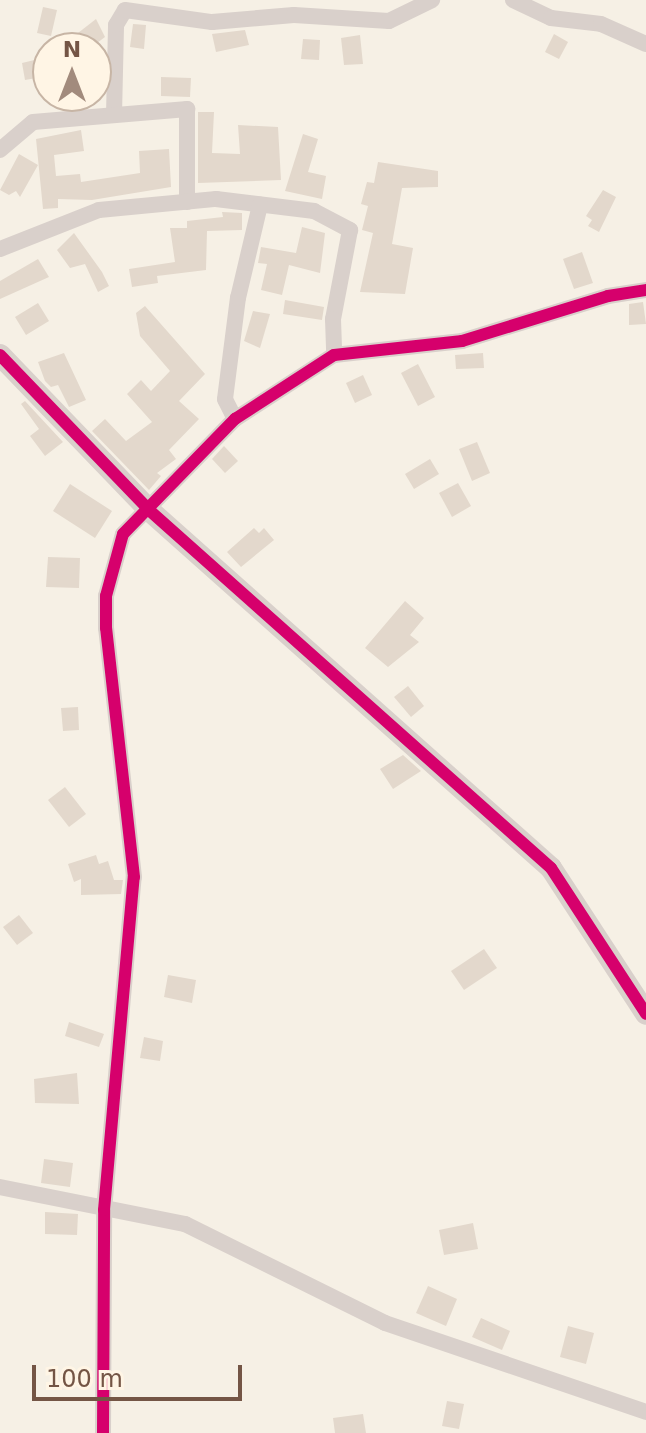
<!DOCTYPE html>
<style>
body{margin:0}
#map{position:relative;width:646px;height:1433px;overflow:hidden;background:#f6f0e5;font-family:"DejaVu Sans",sans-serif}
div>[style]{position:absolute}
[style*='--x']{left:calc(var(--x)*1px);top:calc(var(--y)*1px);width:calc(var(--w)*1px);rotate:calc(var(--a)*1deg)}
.building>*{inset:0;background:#e3d8cc}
.minor>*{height:16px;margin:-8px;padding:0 8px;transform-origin:8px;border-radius:8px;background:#d9d0cb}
.tertiary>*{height:22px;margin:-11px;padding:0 11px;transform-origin:11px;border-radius:11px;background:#d9d0cb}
.cycleway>*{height:12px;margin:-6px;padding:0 6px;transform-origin:6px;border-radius:6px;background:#d6006c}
span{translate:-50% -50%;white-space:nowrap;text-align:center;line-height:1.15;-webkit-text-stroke:6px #fff5e5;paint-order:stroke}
.north{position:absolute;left:32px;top:32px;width:80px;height:80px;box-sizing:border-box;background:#fff5e5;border:2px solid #c7b5a5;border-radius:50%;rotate:0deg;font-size:22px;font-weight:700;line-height:32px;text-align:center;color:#745545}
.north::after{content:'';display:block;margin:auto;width:28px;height:36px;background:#a28b7d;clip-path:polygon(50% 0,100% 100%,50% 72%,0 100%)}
.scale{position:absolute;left:32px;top:1365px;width:210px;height:36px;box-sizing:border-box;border:4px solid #745545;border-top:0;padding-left:10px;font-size:24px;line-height:28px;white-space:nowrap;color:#745545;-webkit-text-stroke:6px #fff5e5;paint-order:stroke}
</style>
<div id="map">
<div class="building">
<div style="clip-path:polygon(43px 7px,57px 10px,51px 36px,37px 33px)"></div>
<div style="clip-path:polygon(96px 19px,105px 37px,93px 46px,69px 40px)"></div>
<div style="clip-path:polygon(133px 24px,146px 25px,144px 49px,130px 47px)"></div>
<div style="clip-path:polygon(245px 30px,249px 45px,216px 52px,212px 34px)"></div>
<div style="clip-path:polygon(554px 34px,568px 42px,559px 59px,545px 52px)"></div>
<div style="clip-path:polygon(360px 35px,363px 64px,344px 65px,341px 38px)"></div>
<div style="clip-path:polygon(303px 39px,320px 40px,319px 60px,301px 59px)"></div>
<div style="clip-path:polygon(47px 57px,48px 76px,25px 80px,22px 63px)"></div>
<div style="clip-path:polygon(161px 77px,191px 78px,190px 97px,161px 96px)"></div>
<div style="clip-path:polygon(198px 112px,214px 112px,212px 153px,240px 154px,238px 125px,278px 127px,281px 180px,198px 183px)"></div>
<div style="clip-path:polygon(81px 130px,84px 151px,54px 155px,56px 176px,80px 174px,81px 182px,140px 173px,139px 151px,169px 149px,171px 187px,92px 200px,58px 199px,58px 208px,43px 209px,36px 139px)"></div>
<div style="clip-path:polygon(303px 134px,318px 139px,308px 172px,326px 176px,322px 199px,285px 191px)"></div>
<div style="clip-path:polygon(19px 154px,38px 165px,20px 197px,16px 191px,9px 195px,0 190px)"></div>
<div style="clip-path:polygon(378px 162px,438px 171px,438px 187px,402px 188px,392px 244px,413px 248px,405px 294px,360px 292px,373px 233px,362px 230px,368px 206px,361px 204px,367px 182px,374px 183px)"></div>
<div style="clip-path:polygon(603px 190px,616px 197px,599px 232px,588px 226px,592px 220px,586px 216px)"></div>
<div style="clip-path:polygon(222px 212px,242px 213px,242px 230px,207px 231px,206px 270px,157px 276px,158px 283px,132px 287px,129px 269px,175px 262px,170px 228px,187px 228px,187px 221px,223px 217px)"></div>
<div style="clip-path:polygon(302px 227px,325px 233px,320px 273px,289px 265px,282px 295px,261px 290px,267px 264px,258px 263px,261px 247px,296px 253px)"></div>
<div style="clip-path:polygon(74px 233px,102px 272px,109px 286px,98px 292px,85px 264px,70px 268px,57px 250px)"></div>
<div style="clip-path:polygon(582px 252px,593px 283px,574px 289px,563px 259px)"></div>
<div style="clip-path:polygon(38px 259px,49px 277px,0 299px,0 281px)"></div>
<div style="clip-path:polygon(285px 300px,324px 307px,322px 320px,283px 314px)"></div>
<div style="clip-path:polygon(643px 302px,646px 324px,629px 325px,629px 304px)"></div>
<div style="clip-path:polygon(38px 303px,49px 321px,26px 335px,15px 317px)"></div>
<div style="clip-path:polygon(145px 306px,205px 374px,179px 401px,199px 419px,169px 450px,176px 459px,157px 473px,161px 476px,149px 490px,92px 431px,105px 419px,126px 441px,152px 422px,127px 394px,141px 380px,151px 391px,170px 371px,140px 336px,136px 313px)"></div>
<div style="clip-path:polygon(253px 311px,270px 314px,260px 348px,244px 341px)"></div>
<div style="clip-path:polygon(64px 353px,86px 400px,69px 407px,58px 385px,51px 387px,45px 381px,38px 362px)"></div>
<div style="clip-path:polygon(483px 353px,484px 368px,456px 369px,455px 355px)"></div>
<div style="clip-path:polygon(418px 364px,435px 397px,418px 406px,401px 373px)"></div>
<div style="clip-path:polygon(363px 375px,372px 395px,355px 403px,346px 383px)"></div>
<div style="clip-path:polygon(25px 401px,63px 442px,45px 456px,30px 436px,39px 429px,21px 404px)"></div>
<div style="clip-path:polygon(477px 442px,490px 473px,472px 481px,459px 449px)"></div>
<div style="clip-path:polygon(224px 446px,238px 461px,225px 473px,212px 459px)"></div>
<div style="clip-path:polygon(430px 459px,439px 474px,414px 489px,405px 474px)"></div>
<div style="clip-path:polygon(458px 483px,471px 506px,452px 517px,439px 493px)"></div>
<div style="clip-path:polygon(70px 484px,112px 511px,95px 538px,53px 511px)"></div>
<div style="clip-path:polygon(254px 528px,259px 533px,264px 528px,274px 540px,241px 567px,227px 552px)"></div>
<div style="clip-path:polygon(48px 557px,80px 558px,79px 588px,46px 587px)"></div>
<div style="clip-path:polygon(405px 601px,424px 618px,410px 635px,419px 642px,388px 667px,365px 648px)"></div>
<div style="clip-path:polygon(408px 686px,424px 706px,411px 717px,394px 697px)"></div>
<div style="clip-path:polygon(78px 707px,79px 730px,63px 731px,61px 708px)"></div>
<div style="clip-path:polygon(403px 755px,421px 771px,393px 789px,380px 769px)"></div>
<div style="clip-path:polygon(65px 787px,86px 814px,69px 827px,48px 800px)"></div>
<div style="clip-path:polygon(96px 855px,99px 864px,108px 861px,114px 880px,123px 880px,121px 894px,81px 895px,81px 879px,74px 882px,68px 864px)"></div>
<div style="clip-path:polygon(19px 915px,33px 933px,17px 945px,3px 927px)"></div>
<div style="clip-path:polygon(484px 949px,497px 968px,464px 990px,451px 971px)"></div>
<div style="clip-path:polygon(168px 975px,196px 980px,192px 1003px,164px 997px)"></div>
<div style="clip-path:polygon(69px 1022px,104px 1034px,99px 1047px,65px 1036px)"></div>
<div style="clip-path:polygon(144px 1037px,163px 1041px,160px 1061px,140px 1058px)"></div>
<div style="clip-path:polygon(77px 1073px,79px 1104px,35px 1103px,34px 1079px)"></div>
<div style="clip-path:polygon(44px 1159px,73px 1163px,70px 1187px,41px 1183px)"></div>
<div style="clip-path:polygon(45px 1212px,78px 1214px,77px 1235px,45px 1234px)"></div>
<div style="clip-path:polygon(473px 1223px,478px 1249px,444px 1255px,439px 1230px)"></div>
<div style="clip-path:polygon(428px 1286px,457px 1299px,446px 1326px,416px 1313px)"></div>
<div style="clip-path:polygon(481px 1318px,510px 1331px,502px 1350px,472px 1337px)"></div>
<div style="clip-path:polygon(568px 1326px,594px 1333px,586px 1364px,560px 1357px)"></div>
<div style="clip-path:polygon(447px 1401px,464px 1404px,459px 1429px,442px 1426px)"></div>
<div style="clip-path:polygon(363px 1414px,366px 1433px,335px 1433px,333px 1418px)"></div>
</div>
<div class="minor">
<div style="--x:513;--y:0;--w:42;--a:25.3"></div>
<div style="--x:551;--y:18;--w:50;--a:6.8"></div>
<div style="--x:601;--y:24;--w:49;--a:24"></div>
<div style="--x:114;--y:115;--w:90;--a:-88.7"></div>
<div style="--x:116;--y:25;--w:17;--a:-59"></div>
<div style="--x:125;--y:10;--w:88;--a:7.9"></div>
<div style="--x:212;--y:22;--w:82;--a:-4.9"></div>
<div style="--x:294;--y:15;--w:95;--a:3.6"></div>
<div style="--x:389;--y:21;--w:48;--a:-26"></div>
<div style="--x:0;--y:150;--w:43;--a:-40.3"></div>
<div style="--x:33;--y:122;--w:155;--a:-4.8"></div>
<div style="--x:187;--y:109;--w:93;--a:90"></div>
<div style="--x:0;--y:249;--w:106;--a:-21.5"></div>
<div style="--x:99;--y:210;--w:118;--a:-5.4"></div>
<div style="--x:216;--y:199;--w:99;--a:7"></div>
<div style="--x:314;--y:211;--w:41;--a:27.8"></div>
<div style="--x:350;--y:230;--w:91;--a:100.8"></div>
<div style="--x:333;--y:319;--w:36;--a:88"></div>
<div style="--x:235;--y:419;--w:22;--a:-117"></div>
<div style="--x:225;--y:399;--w:102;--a:-82.7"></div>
<div style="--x:238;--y:298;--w:96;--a:-76.7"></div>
<div style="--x:0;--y:1187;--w:189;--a:11.3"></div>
<div style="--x:185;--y:1224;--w:223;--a:26.3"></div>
<div style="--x:385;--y:1323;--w:276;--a:18.8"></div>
<div style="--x:103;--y:1433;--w:223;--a:-89.7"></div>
<div style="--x:104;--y:1210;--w:334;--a:-84.9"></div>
<div style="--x:134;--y:877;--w:251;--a:-96.4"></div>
<div style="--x:106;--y:628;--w:32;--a:-90"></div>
<div style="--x:106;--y:596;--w:64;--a:-74.7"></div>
<div style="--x:123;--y:534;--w:161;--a:-45.8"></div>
<div style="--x:235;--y:419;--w:118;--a:-32.9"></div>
<div style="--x:334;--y:355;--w:129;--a:-6.2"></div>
<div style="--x:462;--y:341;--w:153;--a:-17.1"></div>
<div style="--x:608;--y:296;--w:38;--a:-9"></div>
</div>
<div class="tertiary">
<div style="--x:0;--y:355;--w:215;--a:46.1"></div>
<div style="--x:149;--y:510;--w:538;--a:41.69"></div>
<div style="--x:551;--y:868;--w:174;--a:56.9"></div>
</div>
<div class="cycleway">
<div style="--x:0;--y:355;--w:215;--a:46.1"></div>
<div style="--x:149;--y:510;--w:538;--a:41.69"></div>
<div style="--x:551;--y:868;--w:174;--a:56.9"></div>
<div style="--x:103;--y:1433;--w:223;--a:-89.7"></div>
<div style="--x:104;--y:1210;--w:334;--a:-84.9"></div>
<div style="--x:134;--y:877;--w:251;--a:-96.4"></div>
<div style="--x:106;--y:628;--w:32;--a:-90"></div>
<div style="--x:106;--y:596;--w:64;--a:-74.7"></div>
<div style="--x:123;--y:534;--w:161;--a:-45.8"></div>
<div style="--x:235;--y:419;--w:118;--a:-32.9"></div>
<div style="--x:334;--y:355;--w:129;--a:-6.2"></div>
<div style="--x:462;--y:341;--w:153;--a:-17.1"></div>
<div style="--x:608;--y:296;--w:38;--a:-9"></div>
</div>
<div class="north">N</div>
<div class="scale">100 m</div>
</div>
